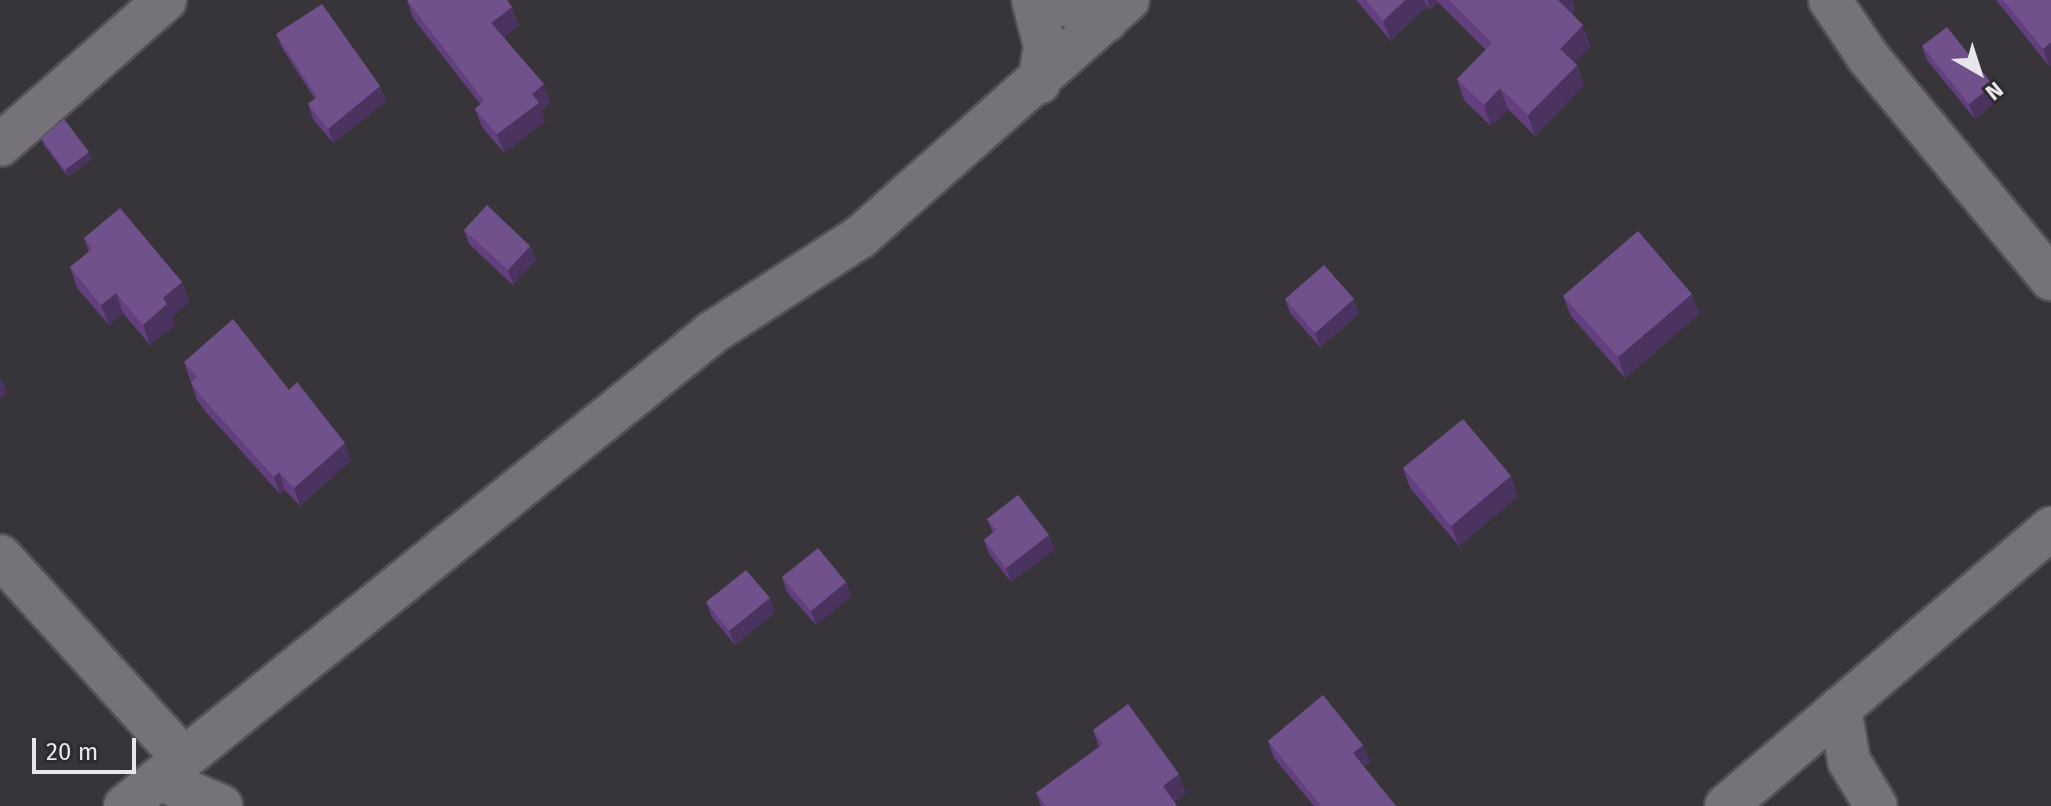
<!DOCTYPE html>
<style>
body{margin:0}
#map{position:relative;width:2051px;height:806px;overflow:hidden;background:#37343a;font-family:"Fira Sans",sans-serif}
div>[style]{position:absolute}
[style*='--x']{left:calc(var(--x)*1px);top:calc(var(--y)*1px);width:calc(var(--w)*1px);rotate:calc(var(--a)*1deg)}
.roads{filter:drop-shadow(2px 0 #535155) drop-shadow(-2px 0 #535155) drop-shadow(0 2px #535155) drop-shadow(0 -2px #535155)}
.minor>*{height:42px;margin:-21px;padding:0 21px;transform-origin:21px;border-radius:21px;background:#767279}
.wall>*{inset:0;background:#633f7f}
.shaded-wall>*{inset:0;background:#4b335f}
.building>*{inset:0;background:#71518b}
span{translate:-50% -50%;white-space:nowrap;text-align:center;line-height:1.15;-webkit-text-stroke:6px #2d2a30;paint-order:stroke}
.north{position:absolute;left:1939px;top:32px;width:80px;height:80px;-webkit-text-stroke:6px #2d2a30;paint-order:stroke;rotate:141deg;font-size:22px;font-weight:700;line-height:32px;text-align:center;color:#e8e6ea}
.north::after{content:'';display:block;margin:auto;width:28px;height:36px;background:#e8e6ea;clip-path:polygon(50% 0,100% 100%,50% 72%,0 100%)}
.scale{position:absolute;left:32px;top:738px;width:104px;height:36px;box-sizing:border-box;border:4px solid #e8e6ea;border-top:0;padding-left:10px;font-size:24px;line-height:28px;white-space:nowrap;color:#e8e6ea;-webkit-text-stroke:6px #2d2a30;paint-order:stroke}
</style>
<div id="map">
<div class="roads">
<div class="minor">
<div style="--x:1033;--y:0;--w:48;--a:75.4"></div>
<div style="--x:1045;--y:46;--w:37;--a:99"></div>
<div style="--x:1055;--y:0;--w:55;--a:22.4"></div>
<div style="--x:1830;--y:0;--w:69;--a:56.3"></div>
<div style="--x:1868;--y:57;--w:288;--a:50.5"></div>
<div style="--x:0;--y:145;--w:220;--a:-41.3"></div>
<div style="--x:0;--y:556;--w:274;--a:47.8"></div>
<div style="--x:1840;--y:708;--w:54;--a:80.4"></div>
<div style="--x:1849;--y:761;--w:52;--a:59"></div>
<div style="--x:159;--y:779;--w:68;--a:23.5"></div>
<div style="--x:125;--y:806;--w:755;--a:-38.87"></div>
<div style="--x:713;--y:332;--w:175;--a:-32.9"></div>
<div style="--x:860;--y:237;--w:358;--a:-41.5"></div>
<div style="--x:1726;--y:806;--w:428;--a:-40.5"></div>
</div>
</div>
<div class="wall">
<div style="clip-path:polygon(407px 0,512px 7px,519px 26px,504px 37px,550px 102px,541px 110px,545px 121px,504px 153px,482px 127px,475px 109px,480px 104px,413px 18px)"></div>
<div style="clip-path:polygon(1356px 0,1572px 0,1575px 10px,1572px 14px,1591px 46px,1574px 62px,1577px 65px,1584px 85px,1535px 136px,1508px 109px,1491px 126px,1464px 100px,1457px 79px,1486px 50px,1438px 2px,1430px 10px,1427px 6px,1391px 41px)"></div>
<div style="clip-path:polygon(1996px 0,2051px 0,2051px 64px,2049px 66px)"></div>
<div style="clip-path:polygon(276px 34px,380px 86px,386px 101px,333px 143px,313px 119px,308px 104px,315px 99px,282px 48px)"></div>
<div style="clip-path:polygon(1922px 46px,1999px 99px,1975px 119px,1927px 60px)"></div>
<div style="clip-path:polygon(41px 138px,92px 159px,68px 177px,44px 145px)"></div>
<div style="clip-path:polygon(464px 230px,530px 246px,536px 260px,513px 285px,469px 244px)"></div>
<div style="clip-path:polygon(84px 238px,182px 282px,189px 302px,172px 317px,175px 325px,150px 345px,123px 313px,109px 325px,77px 288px,70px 267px,89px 252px)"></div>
<div style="clip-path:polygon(1563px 296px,1699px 314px,1625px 378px,1571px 316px)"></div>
<div style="clip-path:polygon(1285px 299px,1359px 314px,1320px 347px,1290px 313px)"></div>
<div style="clip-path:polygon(184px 362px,289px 390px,345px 443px,351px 460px,300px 506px,285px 490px,280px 494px,205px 411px,197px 400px)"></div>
<div style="clip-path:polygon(1403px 468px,1518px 496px,1459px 546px,1410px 488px)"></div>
<div style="clip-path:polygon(987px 519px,1055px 549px,1011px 582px,989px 554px,984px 540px,993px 533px)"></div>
<div style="clip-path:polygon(782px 577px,846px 582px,851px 596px,816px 625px,787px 592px)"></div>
<div style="clip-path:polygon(706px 602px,775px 612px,735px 645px,712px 617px)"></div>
<div style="clip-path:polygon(1093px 730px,1186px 793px,1174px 802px,1177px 806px,1041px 806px,1036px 793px,1099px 747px)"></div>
<div style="clip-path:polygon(1268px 741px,1363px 745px,1370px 762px,1363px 767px,1396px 806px,1314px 806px,1274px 758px)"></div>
</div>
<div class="shaded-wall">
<div style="clip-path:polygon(1405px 0,1424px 0,1427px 6px,1391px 41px,1383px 21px)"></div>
<div style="clip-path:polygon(1427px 0,1437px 0,1438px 2px,1430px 10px)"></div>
<div style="clip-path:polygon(1558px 0,1572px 0,1575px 10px,1565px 21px)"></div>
<div style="clip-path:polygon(512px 7px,519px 26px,498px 42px,491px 23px)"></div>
<div style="clip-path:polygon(1583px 25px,1591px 46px,1568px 69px,1560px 49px)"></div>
<div style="clip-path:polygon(2051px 42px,2051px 64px,2049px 66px,2043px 49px)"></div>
<div style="clip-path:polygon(1577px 65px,1584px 85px,1535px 136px,1528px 115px)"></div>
<div style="clip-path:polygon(544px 84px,550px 102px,541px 110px,545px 121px,504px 153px,497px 134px,532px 94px)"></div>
<div style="clip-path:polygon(1993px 85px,1999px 99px,1975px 119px,1969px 104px)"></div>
<div style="clip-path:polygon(380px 86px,386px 101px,333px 143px,328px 129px)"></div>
<div style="clip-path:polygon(1500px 88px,1508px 109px,1491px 126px,1484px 105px)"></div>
<div style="clip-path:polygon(89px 152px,92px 159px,68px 177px,65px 170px)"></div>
<div style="clip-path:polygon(530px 246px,536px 260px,513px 285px,508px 270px)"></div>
<div style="clip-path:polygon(182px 282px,189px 302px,172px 317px,175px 325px,150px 345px,143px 325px,163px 298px)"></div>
<div style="clip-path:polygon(116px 293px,123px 313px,109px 325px,101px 305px)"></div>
<div style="clip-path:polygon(1692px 294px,1699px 314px,1625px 378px,1618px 357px)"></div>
<div style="clip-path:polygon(1354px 299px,1359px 314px,1320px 347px,1315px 333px)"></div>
<div style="clip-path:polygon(1px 378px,7px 393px,0 399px,0 380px)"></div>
<div style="clip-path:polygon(345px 443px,351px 460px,300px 506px,294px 488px)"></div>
<div style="clip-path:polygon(279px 472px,285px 490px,280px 494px,274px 477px)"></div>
<div style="clip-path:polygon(1511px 476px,1518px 496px,1459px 546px,1451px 526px)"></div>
<div style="clip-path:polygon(1049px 535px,1055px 549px,1011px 582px,1006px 568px)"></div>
<div style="clip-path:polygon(846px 582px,851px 596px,816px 625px,811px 611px)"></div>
<div style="clip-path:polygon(770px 598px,775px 612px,735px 645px,729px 631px)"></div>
<div style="clip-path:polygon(1363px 745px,1370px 762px,1359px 770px,1353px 753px)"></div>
<div style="clip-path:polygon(1179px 774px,1186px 793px,1170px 805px,1163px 786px)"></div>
</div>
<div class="building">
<div style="clip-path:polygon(407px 0,507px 0,512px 7px,491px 23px,544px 84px,532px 94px,539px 103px,497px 134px,475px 109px,484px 101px)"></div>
<div style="clip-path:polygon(1366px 0,1405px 0,1383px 21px)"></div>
<div style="clip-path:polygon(1449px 0,1558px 0,1583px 25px,1560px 49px,1577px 65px,1528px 115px,1500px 88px,1484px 105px,1457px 79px,1492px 43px)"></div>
<div style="clip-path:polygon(2003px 0,2051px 0,2051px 42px,2043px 49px)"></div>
<div style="clip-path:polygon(322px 4px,380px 86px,328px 129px,308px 104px,317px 97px,276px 34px)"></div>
<div style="clip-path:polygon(1947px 27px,1993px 85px,1969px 104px,1922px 46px)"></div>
<div style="clip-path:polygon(64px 119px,89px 152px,65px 170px,41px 138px)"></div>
<div style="clip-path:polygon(487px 205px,530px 246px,508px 270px,464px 230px)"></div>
<div style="clip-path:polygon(120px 208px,182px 282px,163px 298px,167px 304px,143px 325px,116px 293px,101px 305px,70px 267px,92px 249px,84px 238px)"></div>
<div style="clip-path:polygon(1638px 231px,1692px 294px,1618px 357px,1563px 296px)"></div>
<div style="clip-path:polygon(1324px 265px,1354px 299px,1315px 333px,1285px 299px)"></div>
<div style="clip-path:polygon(233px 319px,289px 390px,297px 382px,345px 443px,294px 488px,279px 472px,274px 477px,199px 394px,191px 382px,197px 377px,184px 362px)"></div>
<div style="clip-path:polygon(1463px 419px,1511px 476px,1451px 526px,1403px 468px)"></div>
<div style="clip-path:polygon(1018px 495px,1049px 535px,1006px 568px,984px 540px,996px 530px,987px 519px)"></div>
<div style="clip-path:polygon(818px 548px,846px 582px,811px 611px,782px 577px)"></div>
<div style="clip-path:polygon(746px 570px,770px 598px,729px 631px,706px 602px)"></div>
<div style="clip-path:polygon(1323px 695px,1363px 745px,1353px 753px,1396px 806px,1321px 806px,1268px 741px)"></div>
<div style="clip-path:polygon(1128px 704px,1179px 774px,1163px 786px,1177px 806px,1046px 806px,1036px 793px,1103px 744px,1093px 730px)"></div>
</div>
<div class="north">N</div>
<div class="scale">20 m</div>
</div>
